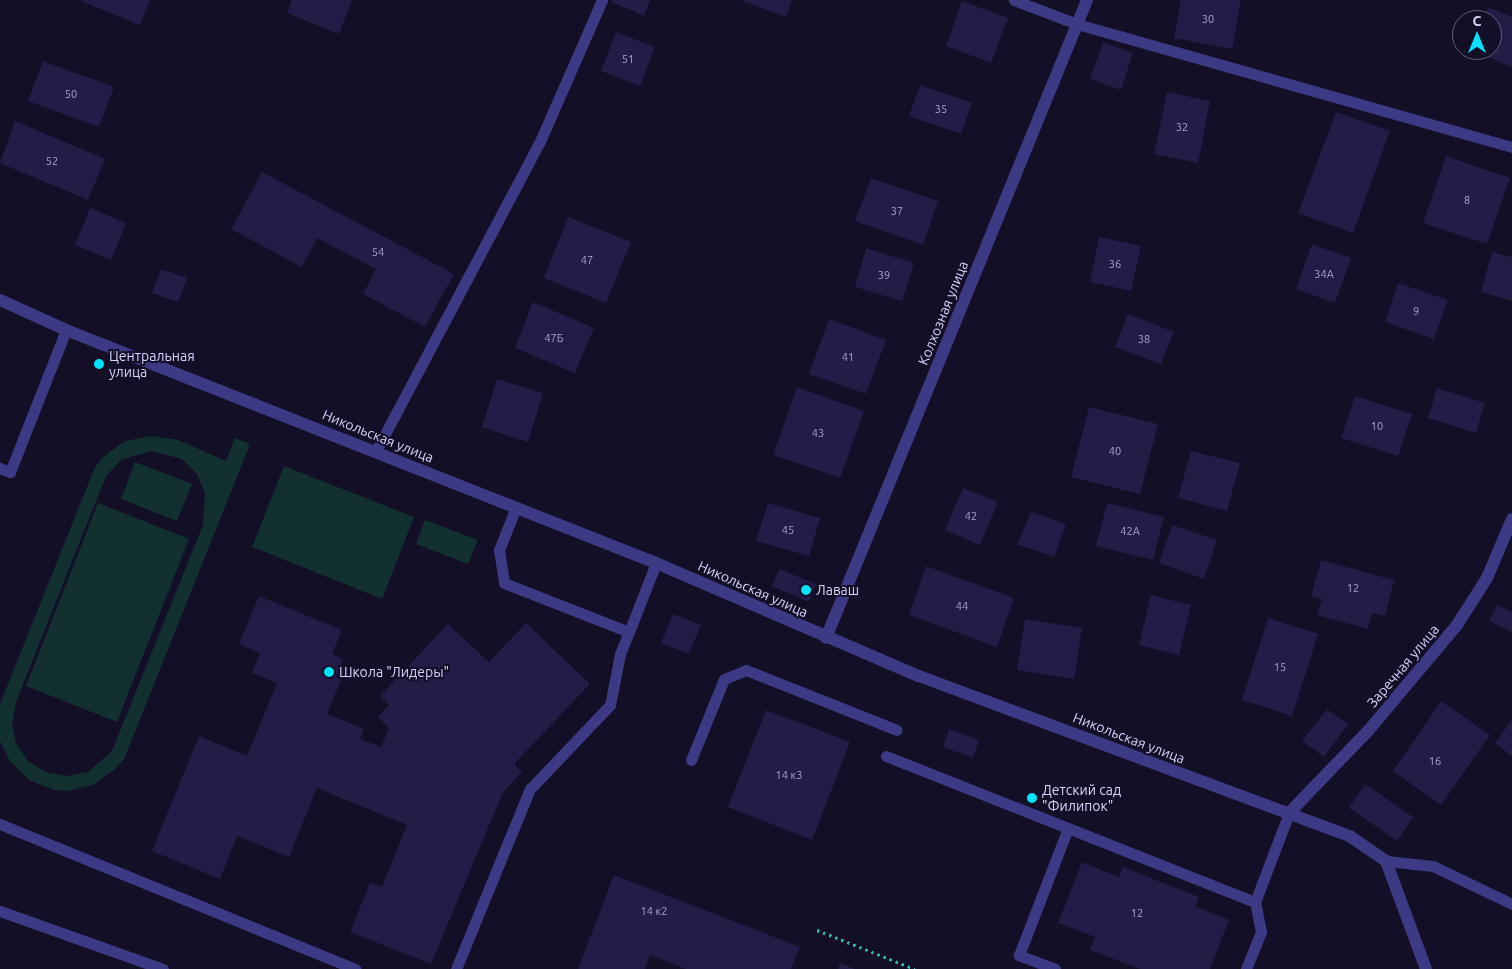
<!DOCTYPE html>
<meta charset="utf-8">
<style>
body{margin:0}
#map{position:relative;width:1512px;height:969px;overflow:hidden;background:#130f26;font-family:Ubuntu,sans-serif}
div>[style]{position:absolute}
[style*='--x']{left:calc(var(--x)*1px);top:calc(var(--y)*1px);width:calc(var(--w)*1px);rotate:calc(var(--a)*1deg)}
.green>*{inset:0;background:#12302f}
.building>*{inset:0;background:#241b47}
.path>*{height:3px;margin-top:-1.5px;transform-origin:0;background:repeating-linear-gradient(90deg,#2fb8b0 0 2.5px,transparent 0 6.5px)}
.service>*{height:11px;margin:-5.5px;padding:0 5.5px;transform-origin:5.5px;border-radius:5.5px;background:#3d3a85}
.minor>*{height:12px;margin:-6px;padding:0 6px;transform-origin:6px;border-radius:6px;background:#3d3a85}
.dots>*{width:14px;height:14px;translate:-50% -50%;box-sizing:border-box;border:2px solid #130f26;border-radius:50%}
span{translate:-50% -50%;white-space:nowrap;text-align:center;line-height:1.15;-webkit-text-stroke:4px #130f26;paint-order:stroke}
.number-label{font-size:11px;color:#aca6d1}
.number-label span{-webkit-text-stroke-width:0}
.street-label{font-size:14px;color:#d9d4ff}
.poi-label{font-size:14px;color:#d9d4ff}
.left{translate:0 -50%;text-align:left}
.north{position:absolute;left:1452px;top:10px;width:50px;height:50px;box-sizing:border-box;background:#130f26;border:1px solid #625e7d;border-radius:50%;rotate:0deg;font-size:14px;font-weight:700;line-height:20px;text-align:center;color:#d9d4ff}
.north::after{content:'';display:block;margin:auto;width:18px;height:22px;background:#00e5ff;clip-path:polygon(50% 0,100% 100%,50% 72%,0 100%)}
</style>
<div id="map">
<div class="green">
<div style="clip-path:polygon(evenodd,151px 436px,178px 440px,226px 461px,235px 438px,250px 444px,124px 759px,115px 769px,93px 785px,67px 791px,54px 790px,29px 780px,10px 761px,0 741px,0 704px,95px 467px,103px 457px,125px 441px,151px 436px,151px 451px,182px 459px,197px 474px,205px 493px,203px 525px,112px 751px,88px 772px,67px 776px,46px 772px,28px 761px,16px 743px,12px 723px,16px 702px,106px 476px,121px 460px,151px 451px)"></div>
<div style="clip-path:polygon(135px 462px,192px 484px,177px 521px,121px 499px)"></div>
<div style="clip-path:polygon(284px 466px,414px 517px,382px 599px,252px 547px)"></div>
<div style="clip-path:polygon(98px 503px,189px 539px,117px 722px,26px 686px)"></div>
<div style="clip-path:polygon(425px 520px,478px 540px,468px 564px,416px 544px)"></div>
</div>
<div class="building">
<div style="clip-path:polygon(79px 0,150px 0,140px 25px)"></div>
<div style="clip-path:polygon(292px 0,352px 0,339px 34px,287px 13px)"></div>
<div style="clip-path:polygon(613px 0,650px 0,644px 16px,612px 2px)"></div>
<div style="clip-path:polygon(740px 0,792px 0,786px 17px)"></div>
<div style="clip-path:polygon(1181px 0,1241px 0,1232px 49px,1174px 38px)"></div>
<div style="clip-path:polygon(962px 1px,1008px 18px,991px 63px,946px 46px)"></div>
<div style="clip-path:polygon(1488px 7px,1512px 17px,1512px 67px,1470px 50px,1492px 50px,1492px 20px,1483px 20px)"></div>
<div style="clip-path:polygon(616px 32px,655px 47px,640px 86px,601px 71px)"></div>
<div style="clip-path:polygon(1103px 42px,1133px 53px,1121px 90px,1090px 79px)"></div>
<div style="clip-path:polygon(43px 61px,114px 87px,99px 127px,28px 101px)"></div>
<div style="clip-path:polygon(920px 85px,972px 103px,961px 134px,909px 116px)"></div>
<div style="clip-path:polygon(1167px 92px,1210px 101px,1198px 163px,1154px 154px)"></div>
<div style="clip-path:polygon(1336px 112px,1390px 131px,1353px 233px,1298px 213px)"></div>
<div style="clip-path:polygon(15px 121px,105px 159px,88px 200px,0 163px)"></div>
<div style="clip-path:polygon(1446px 156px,1510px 178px,1487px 244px,1423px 223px)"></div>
<div style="clip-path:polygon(262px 172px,454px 274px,425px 327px,363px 294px,376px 269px,317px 238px,302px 267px,231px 229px)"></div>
<div style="clip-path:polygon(871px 178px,938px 201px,923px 245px,855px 221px)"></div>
<div style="clip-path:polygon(90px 208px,126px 223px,111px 260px,75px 245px)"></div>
<div style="clip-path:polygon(568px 217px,631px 242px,606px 303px,544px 278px)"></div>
<div style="clip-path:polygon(1099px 237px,1141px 246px,1131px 291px,1090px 282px)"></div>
<div style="clip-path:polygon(1312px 244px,1351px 258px,1335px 303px,1296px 289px)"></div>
<div style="clip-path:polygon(866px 248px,914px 263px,902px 301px,855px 287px)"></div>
<div style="clip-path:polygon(1492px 252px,1512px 257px,1512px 301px,1481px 292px)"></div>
<div style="clip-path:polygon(161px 269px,187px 278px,178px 302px,152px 293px)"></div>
<div style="clip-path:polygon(1398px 283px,1448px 300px,1434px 339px,1385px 322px)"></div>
<div style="clip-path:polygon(533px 302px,594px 328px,575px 373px,515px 348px)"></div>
<div style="clip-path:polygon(1128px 314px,1174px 332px,1161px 364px,1115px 347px)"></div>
<div style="clip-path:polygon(829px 319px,886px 340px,866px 394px,809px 374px)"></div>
<div style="clip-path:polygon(497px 379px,543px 393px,528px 442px,482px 427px)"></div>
<div style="clip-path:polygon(797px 387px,864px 411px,840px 478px,773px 455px)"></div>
<div style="clip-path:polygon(1437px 388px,1485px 403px,1476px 433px,1428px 418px)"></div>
<div style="clip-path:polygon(1355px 396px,1412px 414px,1398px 456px,1341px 438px)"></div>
<div style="clip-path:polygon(1089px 407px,1158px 424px,1140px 494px,1071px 477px)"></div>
<div style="clip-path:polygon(1191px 451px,1240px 463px,1227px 511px,1178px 498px)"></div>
<div style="clip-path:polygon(963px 488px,998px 502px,980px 545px,945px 530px)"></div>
<div style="clip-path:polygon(768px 503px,820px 518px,809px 556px,756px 541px)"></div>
<div style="clip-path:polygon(1107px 503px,1164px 517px,1153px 560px,1096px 546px)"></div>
<div style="clip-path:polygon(1031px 512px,1066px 524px,1054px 557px,1017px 544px)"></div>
<div style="clip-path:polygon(1172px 525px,1217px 540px,1204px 579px,1159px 563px)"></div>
<div style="clip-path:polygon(1321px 560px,1394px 580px,1385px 616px,1372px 613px,1368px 629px,1317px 615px,1322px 599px,1311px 596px)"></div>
<div style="clip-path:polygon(926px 566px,1014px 598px,997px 647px,909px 615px)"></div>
<div style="clip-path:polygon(779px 569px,816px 584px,809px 602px,772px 586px)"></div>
<div style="clip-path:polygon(1151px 595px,1191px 605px,1179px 655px,1139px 645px)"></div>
<div style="clip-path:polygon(259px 596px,342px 630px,332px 654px,343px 659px,336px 677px,341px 680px,327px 714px,364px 729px,360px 739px,381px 747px,389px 728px,378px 717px,389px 705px,380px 696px,448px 624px,489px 662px,526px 623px,590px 684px,514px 764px,522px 772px,503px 792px,431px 964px,350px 932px,370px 883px,382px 887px,407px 825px,317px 788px,289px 857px,237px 836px,220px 879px,152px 851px,199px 736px,247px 756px,277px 683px,252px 673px,260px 653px,239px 644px)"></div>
<div style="clip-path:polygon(1497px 605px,1512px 612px,1512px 633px,1489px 621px)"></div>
<div style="clip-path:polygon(673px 614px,701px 625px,689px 654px,661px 643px)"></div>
<div style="clip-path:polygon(1268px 618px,1318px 634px,1292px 716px,1242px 700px)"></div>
<div style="clip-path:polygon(1025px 619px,1082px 628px,1074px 679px,1017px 670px)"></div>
<div style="clip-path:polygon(1441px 701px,1490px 735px,1441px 805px,1393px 771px)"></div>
<div style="clip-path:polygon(1327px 709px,1348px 724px,1324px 757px,1302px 741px)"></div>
<div style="clip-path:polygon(766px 710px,850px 742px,812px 840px,728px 807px)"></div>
<div style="clip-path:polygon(1512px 720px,1512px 756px,1495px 743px)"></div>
<div style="clip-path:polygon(949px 729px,979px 740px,973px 758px,943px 747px)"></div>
<div style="clip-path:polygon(1365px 784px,1413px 817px,1397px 841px,1349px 808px)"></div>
<div style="clip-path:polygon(1082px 862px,1119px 877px,1123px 867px,1199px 897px,1195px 906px,1229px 920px,1210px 969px,1140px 969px,1090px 950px,1095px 937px,1058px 923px)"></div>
<div style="clip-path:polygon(614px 875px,800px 947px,791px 969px,686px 969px,650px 955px,645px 969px,578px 969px)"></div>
<div style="clip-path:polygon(840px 963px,855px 969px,838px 969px)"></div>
</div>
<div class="path">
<div style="--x:817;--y:930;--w:105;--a:21.7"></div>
</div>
<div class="service">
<div style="--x:1014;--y:0;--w:67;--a:20.9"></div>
<div style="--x:1077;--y:24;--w:452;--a:15.8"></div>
<div style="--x:376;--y:451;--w:353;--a:-62.1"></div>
<div style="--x:541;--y:139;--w:152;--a:-66.3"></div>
<div style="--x:0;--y:468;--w:11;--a:22"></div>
<div style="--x:10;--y:472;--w:153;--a:-68.5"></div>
<div style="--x:516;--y:507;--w:46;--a:111.6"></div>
<div style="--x:499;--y:550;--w:33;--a:81"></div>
<div style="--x:504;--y:583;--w:134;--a:21.4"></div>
<div style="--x:629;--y:632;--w:74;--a:-68.6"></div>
<div style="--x:886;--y:756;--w:397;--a:21.6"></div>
<div style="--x:1255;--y:902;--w:95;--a:-69.1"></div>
<div style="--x:691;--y:760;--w:87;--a:-67.8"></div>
<div style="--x:724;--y:679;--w:24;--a:-22"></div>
<div style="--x:746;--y:670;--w:162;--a:21.7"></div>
<div style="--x:0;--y:824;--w:384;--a:22.2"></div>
<div style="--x:1386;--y:861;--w:47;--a:6.1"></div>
<div style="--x:1433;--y:866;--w:88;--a:25.7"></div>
<div style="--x:0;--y:911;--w:173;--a:19.6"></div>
<div style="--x:456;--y:969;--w:195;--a:-67.7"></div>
<div style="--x:530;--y:789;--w:116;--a:-46.4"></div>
<div style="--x:610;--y:705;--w:52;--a:-78.9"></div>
<div style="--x:620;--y:654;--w:24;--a:-68"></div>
<div style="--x:1055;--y:969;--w:39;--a:-159"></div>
<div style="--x:1019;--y:955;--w:136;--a:-68.9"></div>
<div style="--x:1246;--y:969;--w:40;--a:-68"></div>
<div style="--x:1261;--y:932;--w:31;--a:-101"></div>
</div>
<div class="minor">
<div style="--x:0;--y:300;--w:72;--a:24.4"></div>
<div style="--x:66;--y:330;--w:634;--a:21.55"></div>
<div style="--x:656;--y:563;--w:286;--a:23.3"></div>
<div style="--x:919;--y:676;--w:461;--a:20.4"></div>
<div style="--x:1351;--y:837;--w:42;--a:34.4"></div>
<div style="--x:1386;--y:861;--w:115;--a:69.7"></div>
<div style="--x:826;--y:638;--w:689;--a:-67.75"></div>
<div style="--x:1289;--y:813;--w:114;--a:-46.1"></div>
<div style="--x:1368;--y:731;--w:138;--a:-50"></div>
<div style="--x:1457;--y:625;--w:56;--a:-57.4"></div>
<div style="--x:1487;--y:578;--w:64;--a:-67"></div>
</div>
<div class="dots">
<div style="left:99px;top:364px;background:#00e5ff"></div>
<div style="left:806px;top:590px;background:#00e5ff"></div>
<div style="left:329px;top:672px;background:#00e5ff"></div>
<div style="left:1032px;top:798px;background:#00e5ff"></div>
</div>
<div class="number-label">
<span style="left:1208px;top:19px">30</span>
<span style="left:628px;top:59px">51</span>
<span style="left:71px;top:94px">50</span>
<span style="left:941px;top:109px">35</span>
<span style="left:1182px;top:127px">32</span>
<span style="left:52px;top:161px">52</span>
<span style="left:1467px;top:200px">8</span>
<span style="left:897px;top:211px">37</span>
<span style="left:378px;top:252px">54</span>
<span style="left:587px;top:260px">47</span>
<span style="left:1115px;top:264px">36</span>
<span style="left:1324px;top:274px">34А</span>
<span style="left:884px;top:275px">39</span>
<span style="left:1416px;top:311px">9</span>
<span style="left:554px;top:338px">47Б</span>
<span style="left:1144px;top:339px">38</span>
<span style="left:848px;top:357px">41</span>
<span style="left:1377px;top:426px">10</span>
<span style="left:818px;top:433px">43</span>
<span style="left:1115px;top:451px">40</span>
<span style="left:971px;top:516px">42</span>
<span style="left:788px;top:530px">45</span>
<span style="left:1130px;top:531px">42А</span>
<span style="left:1353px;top:588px">12</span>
<span style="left:962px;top:606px">44</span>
<span style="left:1280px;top:667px">15</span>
<span style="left:1435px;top:761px">16</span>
<span style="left:789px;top:775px">14 к3</span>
<span style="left:654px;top:911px">14 к2</span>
<span style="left:1137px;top:913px">12</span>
</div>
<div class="street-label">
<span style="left:943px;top:313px;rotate:-68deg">Колхозная улица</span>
<span style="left:378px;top:436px;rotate:22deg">Никольская улица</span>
<span style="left:753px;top:589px;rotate:24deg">Никольская улица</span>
<span style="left:1403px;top:666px;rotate:-50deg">Заречная улица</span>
<span style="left:1129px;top:738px;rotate:21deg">Никольская улица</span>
</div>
<div class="poi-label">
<span class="left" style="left:109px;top:364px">Центральная<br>улица</span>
<span class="left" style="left:816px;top:590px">Лаваш</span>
<span class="left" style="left:339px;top:672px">Школа "Лидеры"</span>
<span class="left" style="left:1042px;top:798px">Детский сад<br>"Филипок"</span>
</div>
<div class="north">С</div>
</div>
